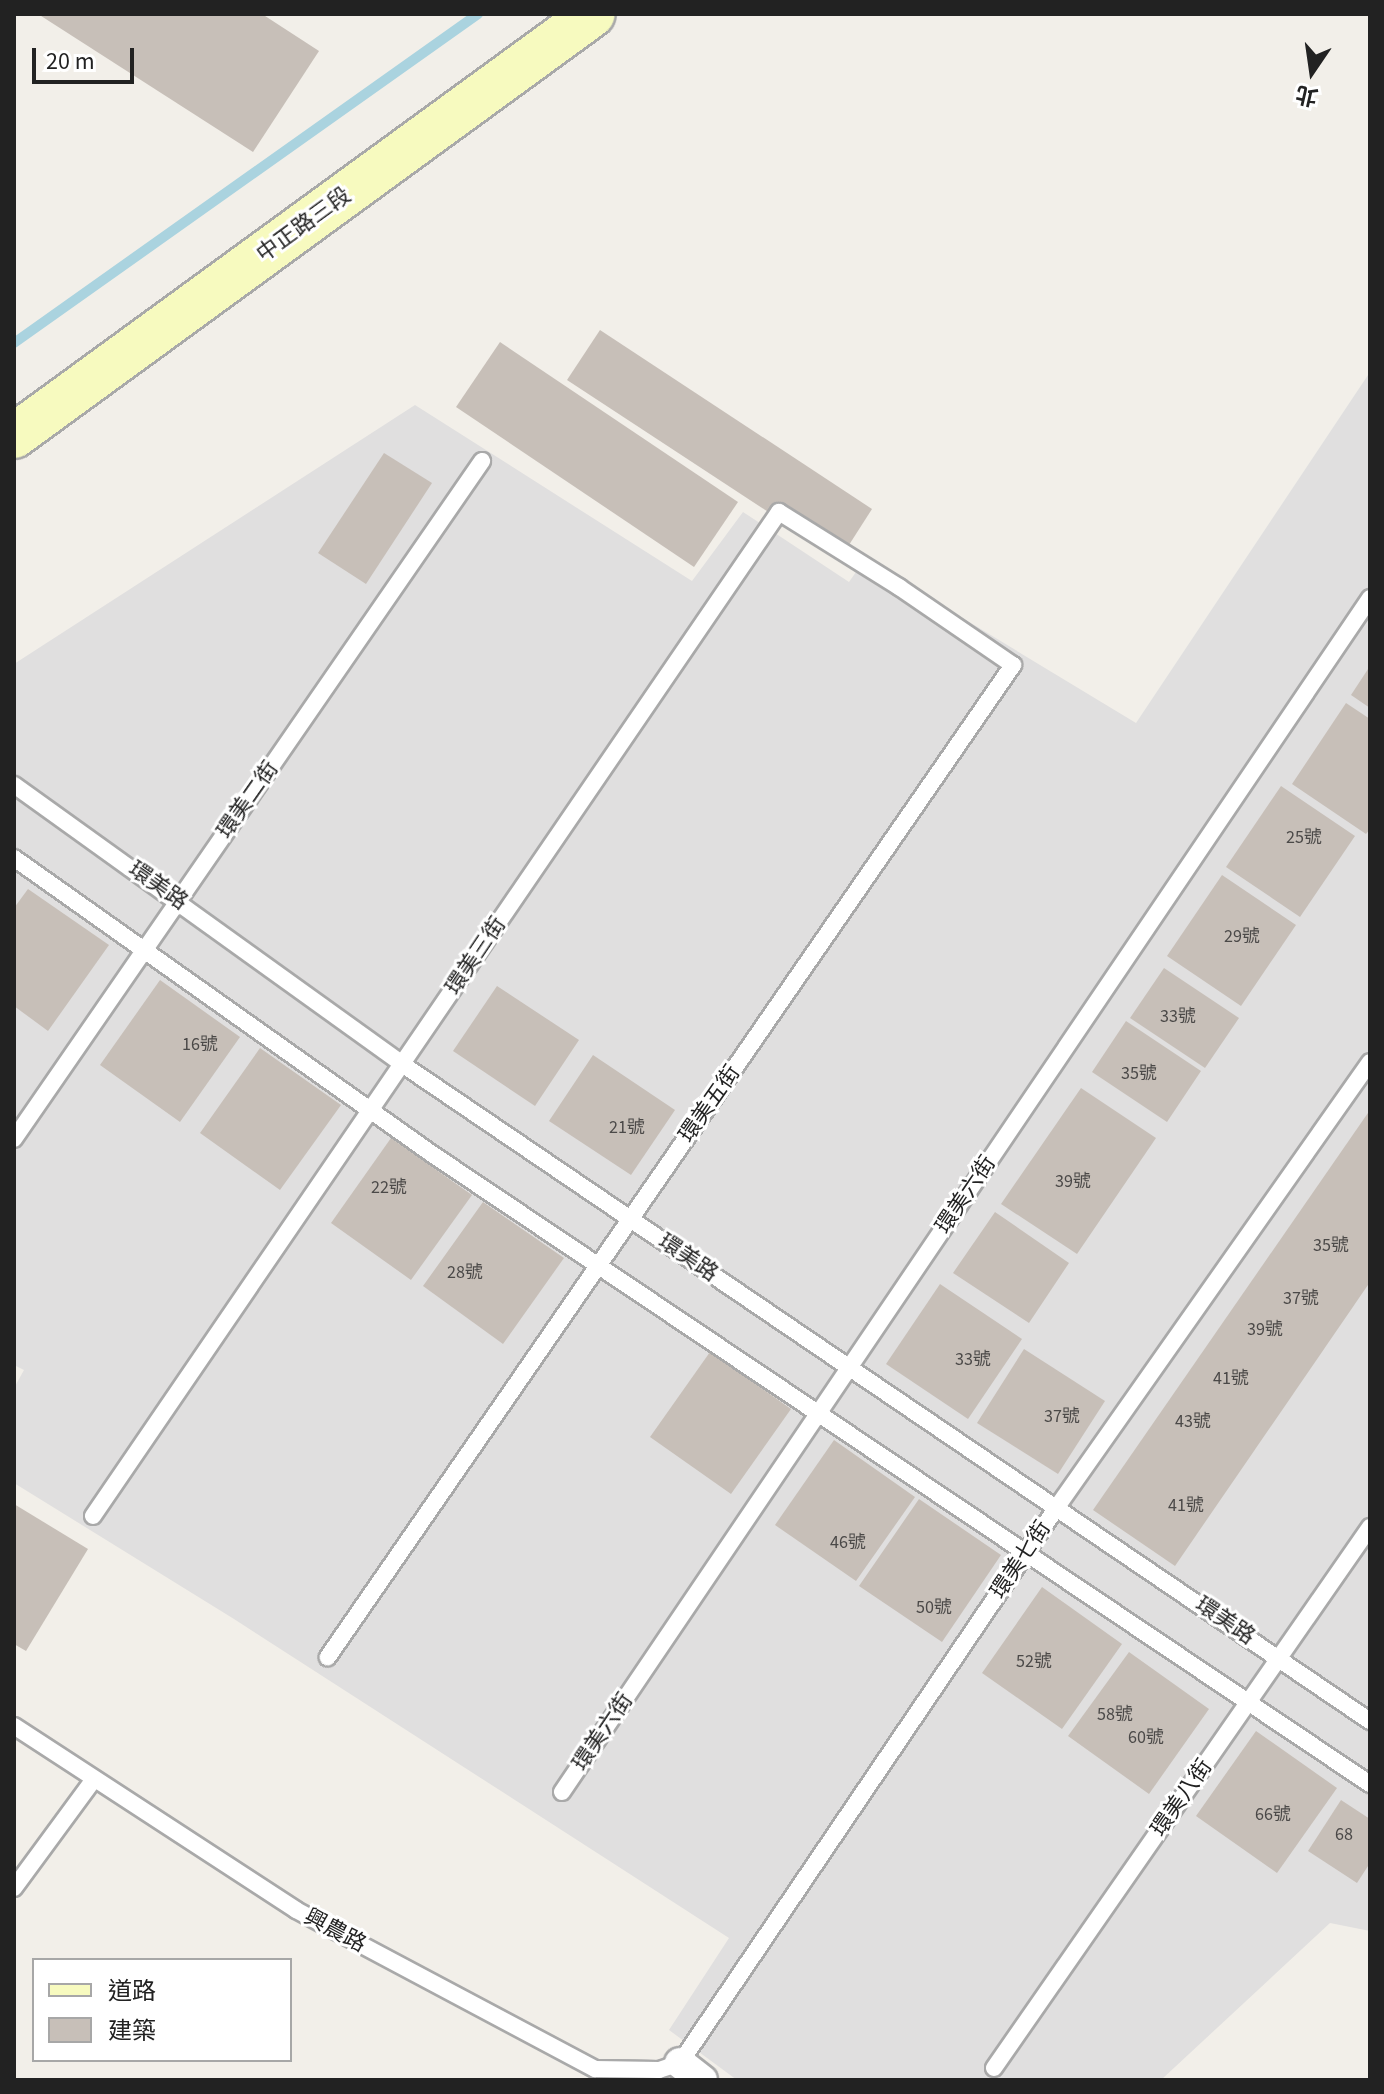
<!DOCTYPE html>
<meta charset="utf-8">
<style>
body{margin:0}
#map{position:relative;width:1384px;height:2094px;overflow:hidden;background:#f2efe9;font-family:"Source Sans 3","Noto Sans TC",sans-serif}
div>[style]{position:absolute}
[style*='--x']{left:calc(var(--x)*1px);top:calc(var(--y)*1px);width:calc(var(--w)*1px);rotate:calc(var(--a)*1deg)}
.residential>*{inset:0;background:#e0dfdf}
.stream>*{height:10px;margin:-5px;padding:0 5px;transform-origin:5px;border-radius:5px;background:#aad3df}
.building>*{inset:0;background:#c7bfb8}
.roads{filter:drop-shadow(2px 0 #a9a9a9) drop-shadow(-2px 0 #a9a9a9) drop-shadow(0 2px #a9a9a9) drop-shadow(0 -2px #a9a9a9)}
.service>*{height:16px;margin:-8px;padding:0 8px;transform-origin:8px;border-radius:8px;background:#fff}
.minor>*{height:30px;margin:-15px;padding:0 15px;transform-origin:15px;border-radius:15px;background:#fff}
.secondary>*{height:44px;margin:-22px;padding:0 22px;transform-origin:22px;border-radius:22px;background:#f7fabf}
span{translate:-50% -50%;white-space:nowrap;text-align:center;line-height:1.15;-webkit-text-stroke:6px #fff;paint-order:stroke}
.number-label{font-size:18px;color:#4b4948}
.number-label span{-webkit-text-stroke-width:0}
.street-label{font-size:22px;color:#222}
.frame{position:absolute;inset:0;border:16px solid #222;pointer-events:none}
.legend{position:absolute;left:32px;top:1958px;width:260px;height:104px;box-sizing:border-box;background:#fff;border:2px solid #a7a7a7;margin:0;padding:10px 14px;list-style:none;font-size:24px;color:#222}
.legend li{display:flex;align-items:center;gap:16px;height:40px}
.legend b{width:40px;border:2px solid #a7a7a7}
.north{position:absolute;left:1272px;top:32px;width:80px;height:80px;-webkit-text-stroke:6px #fff;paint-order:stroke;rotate:193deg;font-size:22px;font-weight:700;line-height:32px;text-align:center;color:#222}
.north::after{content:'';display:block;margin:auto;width:28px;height:36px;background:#222;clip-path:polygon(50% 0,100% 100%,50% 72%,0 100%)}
.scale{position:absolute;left:32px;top:48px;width:102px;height:36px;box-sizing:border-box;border:4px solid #222;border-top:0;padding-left:10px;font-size:24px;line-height:28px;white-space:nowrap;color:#222;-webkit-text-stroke:6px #fff;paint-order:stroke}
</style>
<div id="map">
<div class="residential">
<div style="clip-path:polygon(1370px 372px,1370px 1931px,1330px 1923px,1161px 2080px,737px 2080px,669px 2030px,729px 1938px,234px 1619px,14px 1483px,14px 1388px,24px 1370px,14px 1365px,14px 664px,415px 405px,692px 581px,743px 512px,849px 582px,865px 559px,1136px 723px)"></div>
</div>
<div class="stream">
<div style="--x:14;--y:343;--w:569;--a:-35.34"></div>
</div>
<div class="building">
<div style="clip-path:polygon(38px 14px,262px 14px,319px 51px,253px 152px)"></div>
<div style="clip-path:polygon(600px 330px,872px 509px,840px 559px,567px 380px)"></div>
<div style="clip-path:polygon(500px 342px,738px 502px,694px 567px,456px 407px)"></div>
<div style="clip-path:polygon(384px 453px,432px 483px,366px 584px,318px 553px)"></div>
<div style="clip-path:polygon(1370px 666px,1370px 708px,1351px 695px)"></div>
<div style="clip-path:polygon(1346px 703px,1370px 719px,1370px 829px,1366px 834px,1292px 784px)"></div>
<div style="clip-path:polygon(1281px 786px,1355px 836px,1300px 917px,1226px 867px)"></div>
<div style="clip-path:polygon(1222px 875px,1296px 925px,1241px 1006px,1167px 956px)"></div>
<div style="clip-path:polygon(28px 889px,109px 945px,48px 1031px,14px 1006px,14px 908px)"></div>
<div style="clip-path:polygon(1164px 968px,1239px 1018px,1205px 1068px,1130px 1018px)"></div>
<div style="clip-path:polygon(160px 980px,240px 1037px,180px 1122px,100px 1065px)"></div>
<div style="clip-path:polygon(497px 986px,579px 1040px,535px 1106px,453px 1051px)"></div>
<div style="clip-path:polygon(1126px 1021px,1201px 1071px,1167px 1122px,1092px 1072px)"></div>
<div style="clip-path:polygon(260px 1048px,341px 1105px,280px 1190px,200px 1133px)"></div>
<div style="clip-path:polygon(593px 1055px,675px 1110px,631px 1175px,549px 1121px)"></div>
<div style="clip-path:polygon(1081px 1088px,1156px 1138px,1077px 1254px,1001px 1204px)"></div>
<div style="clip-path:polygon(1370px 1110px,1370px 1282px,1175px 1566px,1093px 1510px)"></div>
<div style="clip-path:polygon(391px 1138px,472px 1195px,411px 1280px,331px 1223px)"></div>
<div style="clip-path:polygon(483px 1202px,564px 1258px,503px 1344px,423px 1286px)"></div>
<div style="clip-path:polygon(995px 1212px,1069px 1263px,1029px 1323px,953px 1273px)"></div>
<div style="clip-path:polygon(940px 1284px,1022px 1339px,968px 1419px,886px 1364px)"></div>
<div style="clip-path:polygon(1024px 1349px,1105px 1401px,1058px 1474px,977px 1423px)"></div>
<div style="clip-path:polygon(710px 1352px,791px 1409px,731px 1494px,650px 1437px)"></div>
<div style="clip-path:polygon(834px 1440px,915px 1497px,856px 1581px,775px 1525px)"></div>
<div style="clip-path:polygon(919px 1499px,1001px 1555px,942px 1642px,859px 1586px)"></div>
<div style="clip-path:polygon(14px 1504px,88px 1549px,26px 1651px,14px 1644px)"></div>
<div style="clip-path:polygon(1042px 1587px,1122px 1644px,1062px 1729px,982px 1673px)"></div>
<div style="clip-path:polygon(1129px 1652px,1209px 1709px,1149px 1794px,1068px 1736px)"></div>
<div style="clip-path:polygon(1256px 1731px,1337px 1788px,1277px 1873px,1196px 1816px)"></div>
<div style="clip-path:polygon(1341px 1800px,1370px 1819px,1370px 1863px,1357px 1883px,1308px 1851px)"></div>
</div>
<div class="roads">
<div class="service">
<div style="--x:14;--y:785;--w:478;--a:35.7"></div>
<div style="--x:402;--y:1064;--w:1170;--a:34.17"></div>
<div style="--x:14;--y:858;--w:512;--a:35.3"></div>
<div style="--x:432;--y:1154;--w:1130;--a:33.89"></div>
<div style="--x:14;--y:1139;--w:824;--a:-55.38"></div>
<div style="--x:93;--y:1516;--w:1216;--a:-55.66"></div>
<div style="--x:779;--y:512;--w:142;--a:32"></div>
<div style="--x:899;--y:587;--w:138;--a:34.4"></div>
<div style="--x:1013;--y:665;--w:1206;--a:124.63"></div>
<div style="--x:14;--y:1726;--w:337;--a:33.1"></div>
<div style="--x:296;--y:1910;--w:339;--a:28"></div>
<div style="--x:595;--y:2069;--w:64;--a:0.9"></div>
<div style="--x:659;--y:2070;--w:22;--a:-18"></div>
<div style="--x:680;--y:2063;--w:672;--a:-55.86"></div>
<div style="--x:1057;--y:1507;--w:544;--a:-54.88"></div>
<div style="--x:562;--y:1792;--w:1442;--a:-55.91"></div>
<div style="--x:14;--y:1888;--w:135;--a:-53.7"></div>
<div style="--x:994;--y:2068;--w:659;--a:-55.2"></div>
</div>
<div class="minor">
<div style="--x:680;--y:2063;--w:28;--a:38"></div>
</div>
<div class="secondary">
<div style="--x:14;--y:436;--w:716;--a:-36.09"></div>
</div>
</div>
<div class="number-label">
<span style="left:1304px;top:838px">25號</span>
<span style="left:1242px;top:937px">29號</span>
<span style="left:1178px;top:1017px">33號</span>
<span style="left:200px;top:1045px">16號</span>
<span style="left:1139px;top:1074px">35號</span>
<span style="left:627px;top:1128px">21號</span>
<span style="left:1073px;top:1182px">39號</span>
<span style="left:389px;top:1188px">22號</span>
<span style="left:1331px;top:1246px">35號</span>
<span style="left:465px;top:1273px">28號</span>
<span style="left:1301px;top:1299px">37號</span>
<span style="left:1265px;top:1330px">39號</span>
<span style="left:973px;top:1360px">33號</span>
<span style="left:1231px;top:1379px">41號</span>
<span style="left:1062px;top:1417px">37號</span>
<span style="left:1193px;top:1422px">43號</span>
<span style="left:1186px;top:1506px">41號</span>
<span style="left:848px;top:1543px">46號</span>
<span style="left:934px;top:1608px">50號</span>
<span style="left:1034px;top:1662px">52號</span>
<span style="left:1115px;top:1715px">58號</span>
<span style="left:1146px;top:1738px">60號</span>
<span style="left:1273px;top:1815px">66號</span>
<span style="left:1344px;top:1835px">68</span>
</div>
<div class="street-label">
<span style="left:304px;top:225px;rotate:-36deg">中正路三段</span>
<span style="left:248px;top:800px;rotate:-55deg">環美二街</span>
<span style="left:158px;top:886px;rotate:35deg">環美路</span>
<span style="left:476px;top:956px;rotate:-56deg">環美三街</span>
<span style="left:710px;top:1104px;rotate:-55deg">環美五街</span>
<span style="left:966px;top:1195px;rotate:-56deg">環美六街</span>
<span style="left:688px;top:1258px;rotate:34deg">環美路</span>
<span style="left:1021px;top:1560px;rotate:-56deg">環美七街</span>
<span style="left:1225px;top:1621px;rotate:34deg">環美路</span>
<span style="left:603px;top:1732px;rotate:-56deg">環美六街</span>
<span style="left:1182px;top:1798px;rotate:-55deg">環美八街</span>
<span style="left:335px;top:1931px;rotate:28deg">興農路</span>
</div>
<div class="frame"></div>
<ul class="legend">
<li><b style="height:10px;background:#f7fabf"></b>道路</li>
<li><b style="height:22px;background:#c7bfb8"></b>建築</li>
</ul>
<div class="north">北</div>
<div class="scale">20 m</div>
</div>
